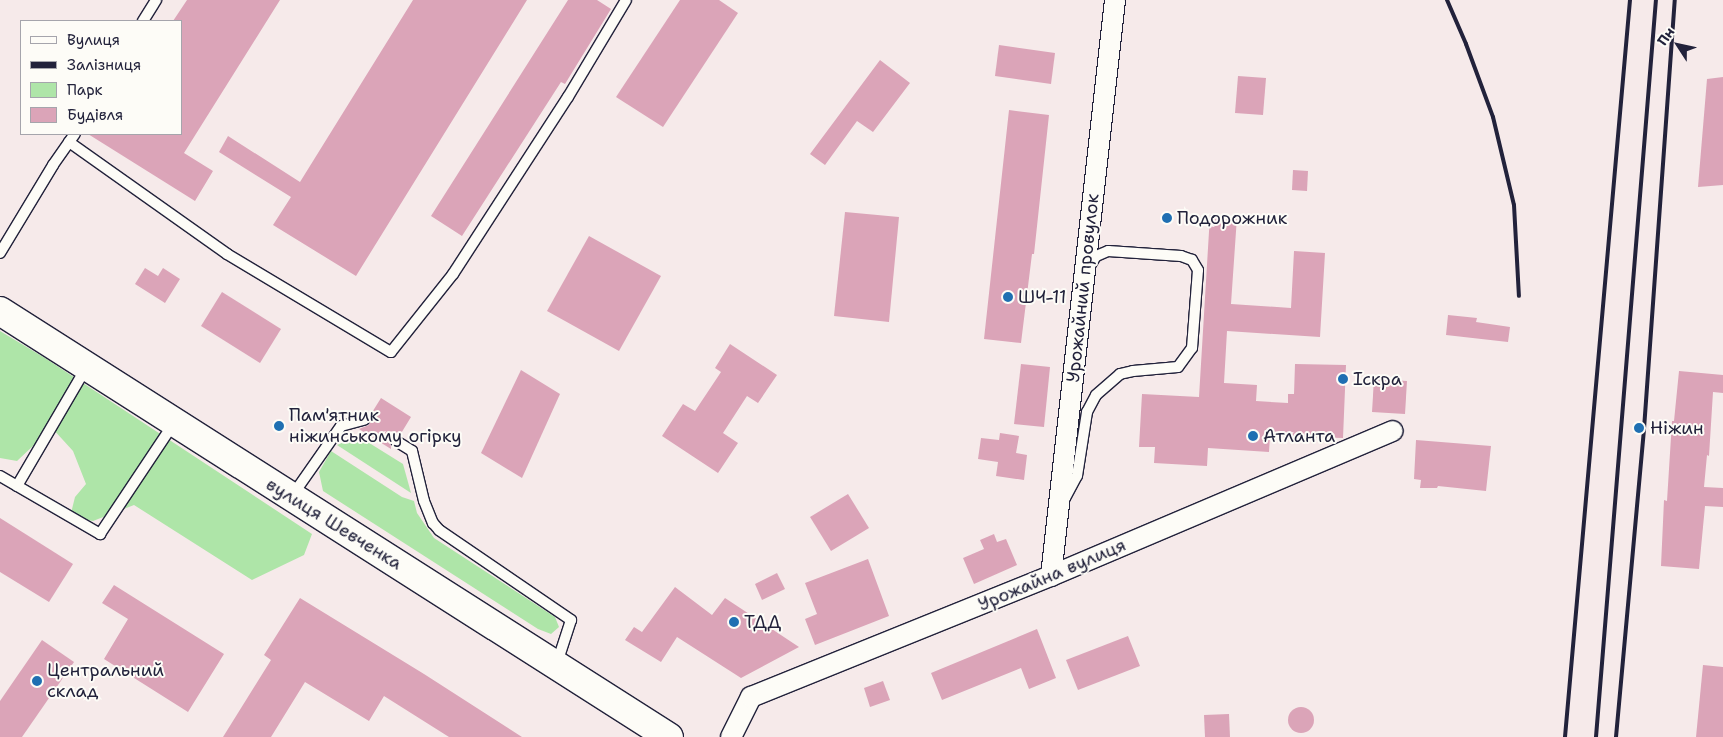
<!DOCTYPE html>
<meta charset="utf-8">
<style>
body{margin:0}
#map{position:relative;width:1723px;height:737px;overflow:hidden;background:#f6eaea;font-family:"Shantell Sans",sans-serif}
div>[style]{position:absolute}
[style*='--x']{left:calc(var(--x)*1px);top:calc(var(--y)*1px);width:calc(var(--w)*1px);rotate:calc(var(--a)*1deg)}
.green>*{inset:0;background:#aee5a8}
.building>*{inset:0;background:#dba4b8}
.round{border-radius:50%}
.roads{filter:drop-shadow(1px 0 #22223b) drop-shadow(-1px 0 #22223b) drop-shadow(0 1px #22223b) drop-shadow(0 -1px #22223b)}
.service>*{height:10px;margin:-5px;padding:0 5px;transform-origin:5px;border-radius:5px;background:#fdfcf7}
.minor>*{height:20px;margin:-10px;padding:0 10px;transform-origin:10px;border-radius:10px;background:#fdfcf7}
.primary>*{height:28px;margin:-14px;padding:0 14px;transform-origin:14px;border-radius:14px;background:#fdfcf7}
.rail>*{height:4px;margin:-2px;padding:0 2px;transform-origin:2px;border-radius:2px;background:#22223b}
.dots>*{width:14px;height:14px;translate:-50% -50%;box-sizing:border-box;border:2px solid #fdfcf7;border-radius:50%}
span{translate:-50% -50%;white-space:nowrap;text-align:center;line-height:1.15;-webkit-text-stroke:4px #fdfcf7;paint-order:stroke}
.poi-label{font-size:18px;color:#22223b}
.left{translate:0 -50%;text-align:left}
.street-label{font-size:18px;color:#22223b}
.legend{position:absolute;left:20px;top:20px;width:162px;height:115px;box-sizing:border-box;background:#fdfcf7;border:1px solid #a5a5ac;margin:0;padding:6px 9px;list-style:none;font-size:15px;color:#22223b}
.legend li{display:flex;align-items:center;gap:10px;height:25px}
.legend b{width:25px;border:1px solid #a5a5ac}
.north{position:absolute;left:1653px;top:20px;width:50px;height:50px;-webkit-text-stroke:4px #fdfcf7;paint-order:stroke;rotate:305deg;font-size:14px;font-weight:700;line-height:20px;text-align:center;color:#22223b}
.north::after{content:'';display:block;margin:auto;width:18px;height:22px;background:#22223b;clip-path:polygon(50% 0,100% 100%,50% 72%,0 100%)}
</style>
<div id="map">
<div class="green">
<div style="clip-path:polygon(0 331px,45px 358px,312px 534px,304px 555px,252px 580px,134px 505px,93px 521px,70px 517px,75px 497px,86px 484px,73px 451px,52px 428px,17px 461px,0 458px)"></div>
<div style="clip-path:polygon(358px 436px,403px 464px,411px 493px,337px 445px)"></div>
<div style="clip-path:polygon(331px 451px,402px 497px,414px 501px,417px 513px,434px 538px,555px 617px,559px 627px,551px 634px,538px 629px,323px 491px,319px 472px)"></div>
</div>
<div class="building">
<div style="clip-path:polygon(187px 0,280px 0,184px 153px,213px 171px,195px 201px,88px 134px,181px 134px,181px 21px,173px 21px)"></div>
<div style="clip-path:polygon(413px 0,527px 0,356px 276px,273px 225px,291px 197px,219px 152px,228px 136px,300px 182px)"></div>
<div style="clip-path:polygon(568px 0,597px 0,611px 9px,565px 84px,561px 82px,462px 236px,431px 216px)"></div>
<div style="clip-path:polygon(680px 0,719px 0,738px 13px,663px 127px,616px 97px)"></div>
<div style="clip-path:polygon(999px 45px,1055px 53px,1051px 84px,995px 76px)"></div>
<div style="clip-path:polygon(880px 60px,910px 83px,873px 132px,857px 121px,825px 165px,810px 154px)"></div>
<div style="clip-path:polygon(1238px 76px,1266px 78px,1263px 115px,1235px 113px)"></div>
<div style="clip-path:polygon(1723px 77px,1723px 185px,1698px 187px,1707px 79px)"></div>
<div style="clip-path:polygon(1009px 110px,1049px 115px,1034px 254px,1032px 254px,1021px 343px,984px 339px)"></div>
<div style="clip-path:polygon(1293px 170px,1308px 171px,1307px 191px,1292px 190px)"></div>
<div style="clip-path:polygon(845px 212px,899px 217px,889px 322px,834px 316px)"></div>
<div style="clip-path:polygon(1210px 215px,1237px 217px,1231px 304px,1291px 308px,1294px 251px,1325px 253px,1320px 337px,1227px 331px,1224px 383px,1257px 385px,1256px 401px,1288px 403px,1288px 394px,1294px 394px,1295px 364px,1346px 365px,1343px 438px,1270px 436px,1269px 452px,1208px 448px,1207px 466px,1154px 463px,1155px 447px,1139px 447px,1142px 394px,1199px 397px)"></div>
<div style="clip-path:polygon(589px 236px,661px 276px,619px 351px,547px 311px)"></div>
<div style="clip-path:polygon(145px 268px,158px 276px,163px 268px,180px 279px,165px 303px,135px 284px)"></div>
<div style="clip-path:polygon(222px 292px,281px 329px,260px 363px,201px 326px)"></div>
<div style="clip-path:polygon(1448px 315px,1477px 318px,1476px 322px,1510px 327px,1508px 342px,1446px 335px)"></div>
<div style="clip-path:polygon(730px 344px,777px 375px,758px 403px,747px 396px,723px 433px,738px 443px,718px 473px,662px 436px,683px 404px,695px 411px,721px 372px,715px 368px)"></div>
<div style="clip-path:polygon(1021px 364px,1050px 367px,1044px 427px,1014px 424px)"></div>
<div style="clip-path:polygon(521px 370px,560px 394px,522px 478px,481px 453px)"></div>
<div style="clip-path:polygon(1679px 371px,1723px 375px,1723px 393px,1713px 392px,1709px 456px,1707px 455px,1704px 487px,1723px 488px,1723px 507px,1705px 506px,1699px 569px,1661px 566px,1664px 500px,1667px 501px,1672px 421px,1674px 421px)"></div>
<div style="clip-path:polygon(1374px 379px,1407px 381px,1405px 414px,1372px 412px)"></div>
<div style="clip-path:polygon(381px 398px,411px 417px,400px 435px,393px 435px,390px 438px,391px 449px,359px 429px,369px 425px,371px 419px,368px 414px,371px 414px)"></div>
<div style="clip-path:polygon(1000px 433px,1019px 436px,1016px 453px,1027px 455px,1024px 480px,996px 476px,998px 462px,978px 459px,981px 438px,999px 440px)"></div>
<div style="clip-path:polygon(1416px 440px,1491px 446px,1486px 491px,1438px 486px,1437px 488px,1420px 488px,1421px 480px,1414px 479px)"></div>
<div style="clip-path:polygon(848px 494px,869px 528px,831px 551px,810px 517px)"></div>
<div style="clip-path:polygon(0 518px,73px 564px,49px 602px,0 572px)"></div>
<div style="clip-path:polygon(994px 534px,997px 542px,1006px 539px,1017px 565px,974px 584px,963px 558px,984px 549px,980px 540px)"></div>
<div style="clip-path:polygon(868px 559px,889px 616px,815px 645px,805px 619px,817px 614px,805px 583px)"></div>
<div style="clip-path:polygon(777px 573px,785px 589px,762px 600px,755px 584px)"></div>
<div style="clip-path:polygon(114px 585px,224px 654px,188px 712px,104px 659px,128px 619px,102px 603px)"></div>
<div style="clip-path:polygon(675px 587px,712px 615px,725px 598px,799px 647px,741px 678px,677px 637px,661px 662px,625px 640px,634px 627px,642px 632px)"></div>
<div style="clip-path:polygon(300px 598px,424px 674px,522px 737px,449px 737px,384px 696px,369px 721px,305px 682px,271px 737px,223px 737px,271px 660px,264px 655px)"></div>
<div style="clip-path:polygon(1037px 629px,1056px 678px,1029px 689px,1021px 668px,942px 700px,931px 673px)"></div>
<div style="clip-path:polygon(1128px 636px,1140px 666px,1078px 690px,1066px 660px)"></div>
<div style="clip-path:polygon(42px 640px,74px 662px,22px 737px,0 737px,0 701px)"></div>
<div style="clip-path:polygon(1703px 665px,1723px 667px,1723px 737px,1696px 737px)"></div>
<div style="clip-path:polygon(883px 681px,890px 700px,870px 707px,864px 688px)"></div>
<div class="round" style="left:1288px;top:707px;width:26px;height:26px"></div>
<div style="clip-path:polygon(1229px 714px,1230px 737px,1205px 737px,1204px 715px)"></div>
</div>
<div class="roads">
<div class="service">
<div style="--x:143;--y:21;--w:25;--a:-58"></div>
<div style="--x:69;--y:142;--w:194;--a:35.3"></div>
<div style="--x:227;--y:254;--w:191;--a:30.9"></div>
<div style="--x:391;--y:352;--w:100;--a:-51.5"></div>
<div style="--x:453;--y:274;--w:211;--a:-57"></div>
<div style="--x:568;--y:97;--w:113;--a:-59.1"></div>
<div style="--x:0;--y:253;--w:103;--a:-58.9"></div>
<div style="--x:53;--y:165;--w:38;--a:-55"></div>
<div style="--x:396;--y:441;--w:19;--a:32"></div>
<div style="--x:412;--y:451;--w:51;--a:76.5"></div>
<div style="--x:424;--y:501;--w:24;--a:68"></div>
<div style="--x:433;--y:523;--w:9;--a:49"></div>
<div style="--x:439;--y:530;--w:160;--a:34.3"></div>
<div style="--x:571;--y:620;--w:45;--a:108"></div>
<div style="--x:0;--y:476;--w:116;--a:30.1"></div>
<div style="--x:100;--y:534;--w:133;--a:-56.3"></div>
<div style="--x:17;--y:486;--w:137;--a:-59.7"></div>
<div style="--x:292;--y:496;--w:85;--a:-55"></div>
<div style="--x:341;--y:426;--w:24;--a:-15"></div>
<div style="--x:1064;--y:500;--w:27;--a:-62"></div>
<div style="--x:1077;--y:476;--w:65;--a:-81.1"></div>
<div style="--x:1087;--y:412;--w:19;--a:-62"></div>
<div style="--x:1096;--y:395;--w:32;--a:-41"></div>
<div style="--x:1120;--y:374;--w:13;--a:-13"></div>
<div style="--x:1133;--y:371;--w:45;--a:-5.1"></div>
<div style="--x:1178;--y:367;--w:24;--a:-54"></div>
<div style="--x:1192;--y:348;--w:78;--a:-85.6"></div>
<div style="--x:1198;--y:270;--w:12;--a:-121"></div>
<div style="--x:1192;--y:260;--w:12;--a:-160"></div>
<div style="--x:1181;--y:256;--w:73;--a:-176.1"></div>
<div style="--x:1108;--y:251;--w:13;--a:157"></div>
<div style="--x:1096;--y:256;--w:12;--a:121"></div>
</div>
<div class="minor">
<div style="--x:1051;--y:576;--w:580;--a:-83.66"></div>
<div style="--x:731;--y:737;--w:45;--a:-63.4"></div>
<div style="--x:751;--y:697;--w:323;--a:-22"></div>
<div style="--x:1051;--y:576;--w:371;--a:-23"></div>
</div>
<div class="primary">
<div style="--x:0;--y:311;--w:793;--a:32.49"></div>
</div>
</div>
<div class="rail">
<div style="--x:1447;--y:0;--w:48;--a:66.6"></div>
<div style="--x:1466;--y:44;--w:78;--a:69.7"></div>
<div style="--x:1493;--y:117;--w:90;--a:76.6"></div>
<div style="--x:1514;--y:205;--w:91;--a:86.9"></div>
<div style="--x:1565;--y:737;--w:740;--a:-84.96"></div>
<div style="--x:1596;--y:737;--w:739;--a:-85.35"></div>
<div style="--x:1616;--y:737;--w:309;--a:-84.8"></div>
<div style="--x:1644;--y:429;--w:430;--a:-85.9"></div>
</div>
<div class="dots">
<div style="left:1167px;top:218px;background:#1f6fb2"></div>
<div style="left:1008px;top:297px;background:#1f6fb2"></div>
<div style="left:1343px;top:379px;background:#1f6fb2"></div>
<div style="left:279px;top:426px;background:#1f6fb2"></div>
<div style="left:1639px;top:428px;background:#1f6fb2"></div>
<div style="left:1253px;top:436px;background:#1f6fb2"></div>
<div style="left:734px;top:622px;background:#1f6fb2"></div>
<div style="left:37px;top:681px;background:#1f6fb2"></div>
</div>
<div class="poi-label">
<span class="left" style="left:1177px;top:218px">Подорожник</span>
<span class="left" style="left:1018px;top:297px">ШЧ-11</span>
<span class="left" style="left:1353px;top:379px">Іскра</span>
<span class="left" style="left:289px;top:426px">Пам'ятник<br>ніжинському огірку</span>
<span class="left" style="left:1650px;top:428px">Ніжин</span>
<span class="left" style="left:1263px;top:436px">Атланта</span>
<span class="left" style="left:744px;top:622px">ТДД</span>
<span class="left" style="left:47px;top:681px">Центральний<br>склад</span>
</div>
<div class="street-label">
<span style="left:1083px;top:288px;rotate:-84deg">Урожайний провулок</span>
<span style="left:334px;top:524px;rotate:32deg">вулиця Шевченка</span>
<span style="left:1052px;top:575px;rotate:-23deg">Урожайна вулиця</span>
</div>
<ul class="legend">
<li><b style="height:6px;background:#fdfcf7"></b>Вулиця</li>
<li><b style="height:6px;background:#22223b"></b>Залізниця</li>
<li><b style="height:14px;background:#aee5a8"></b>Парк</li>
<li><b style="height:14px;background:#dba4b8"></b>Будівля</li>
</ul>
<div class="north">Пн</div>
</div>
